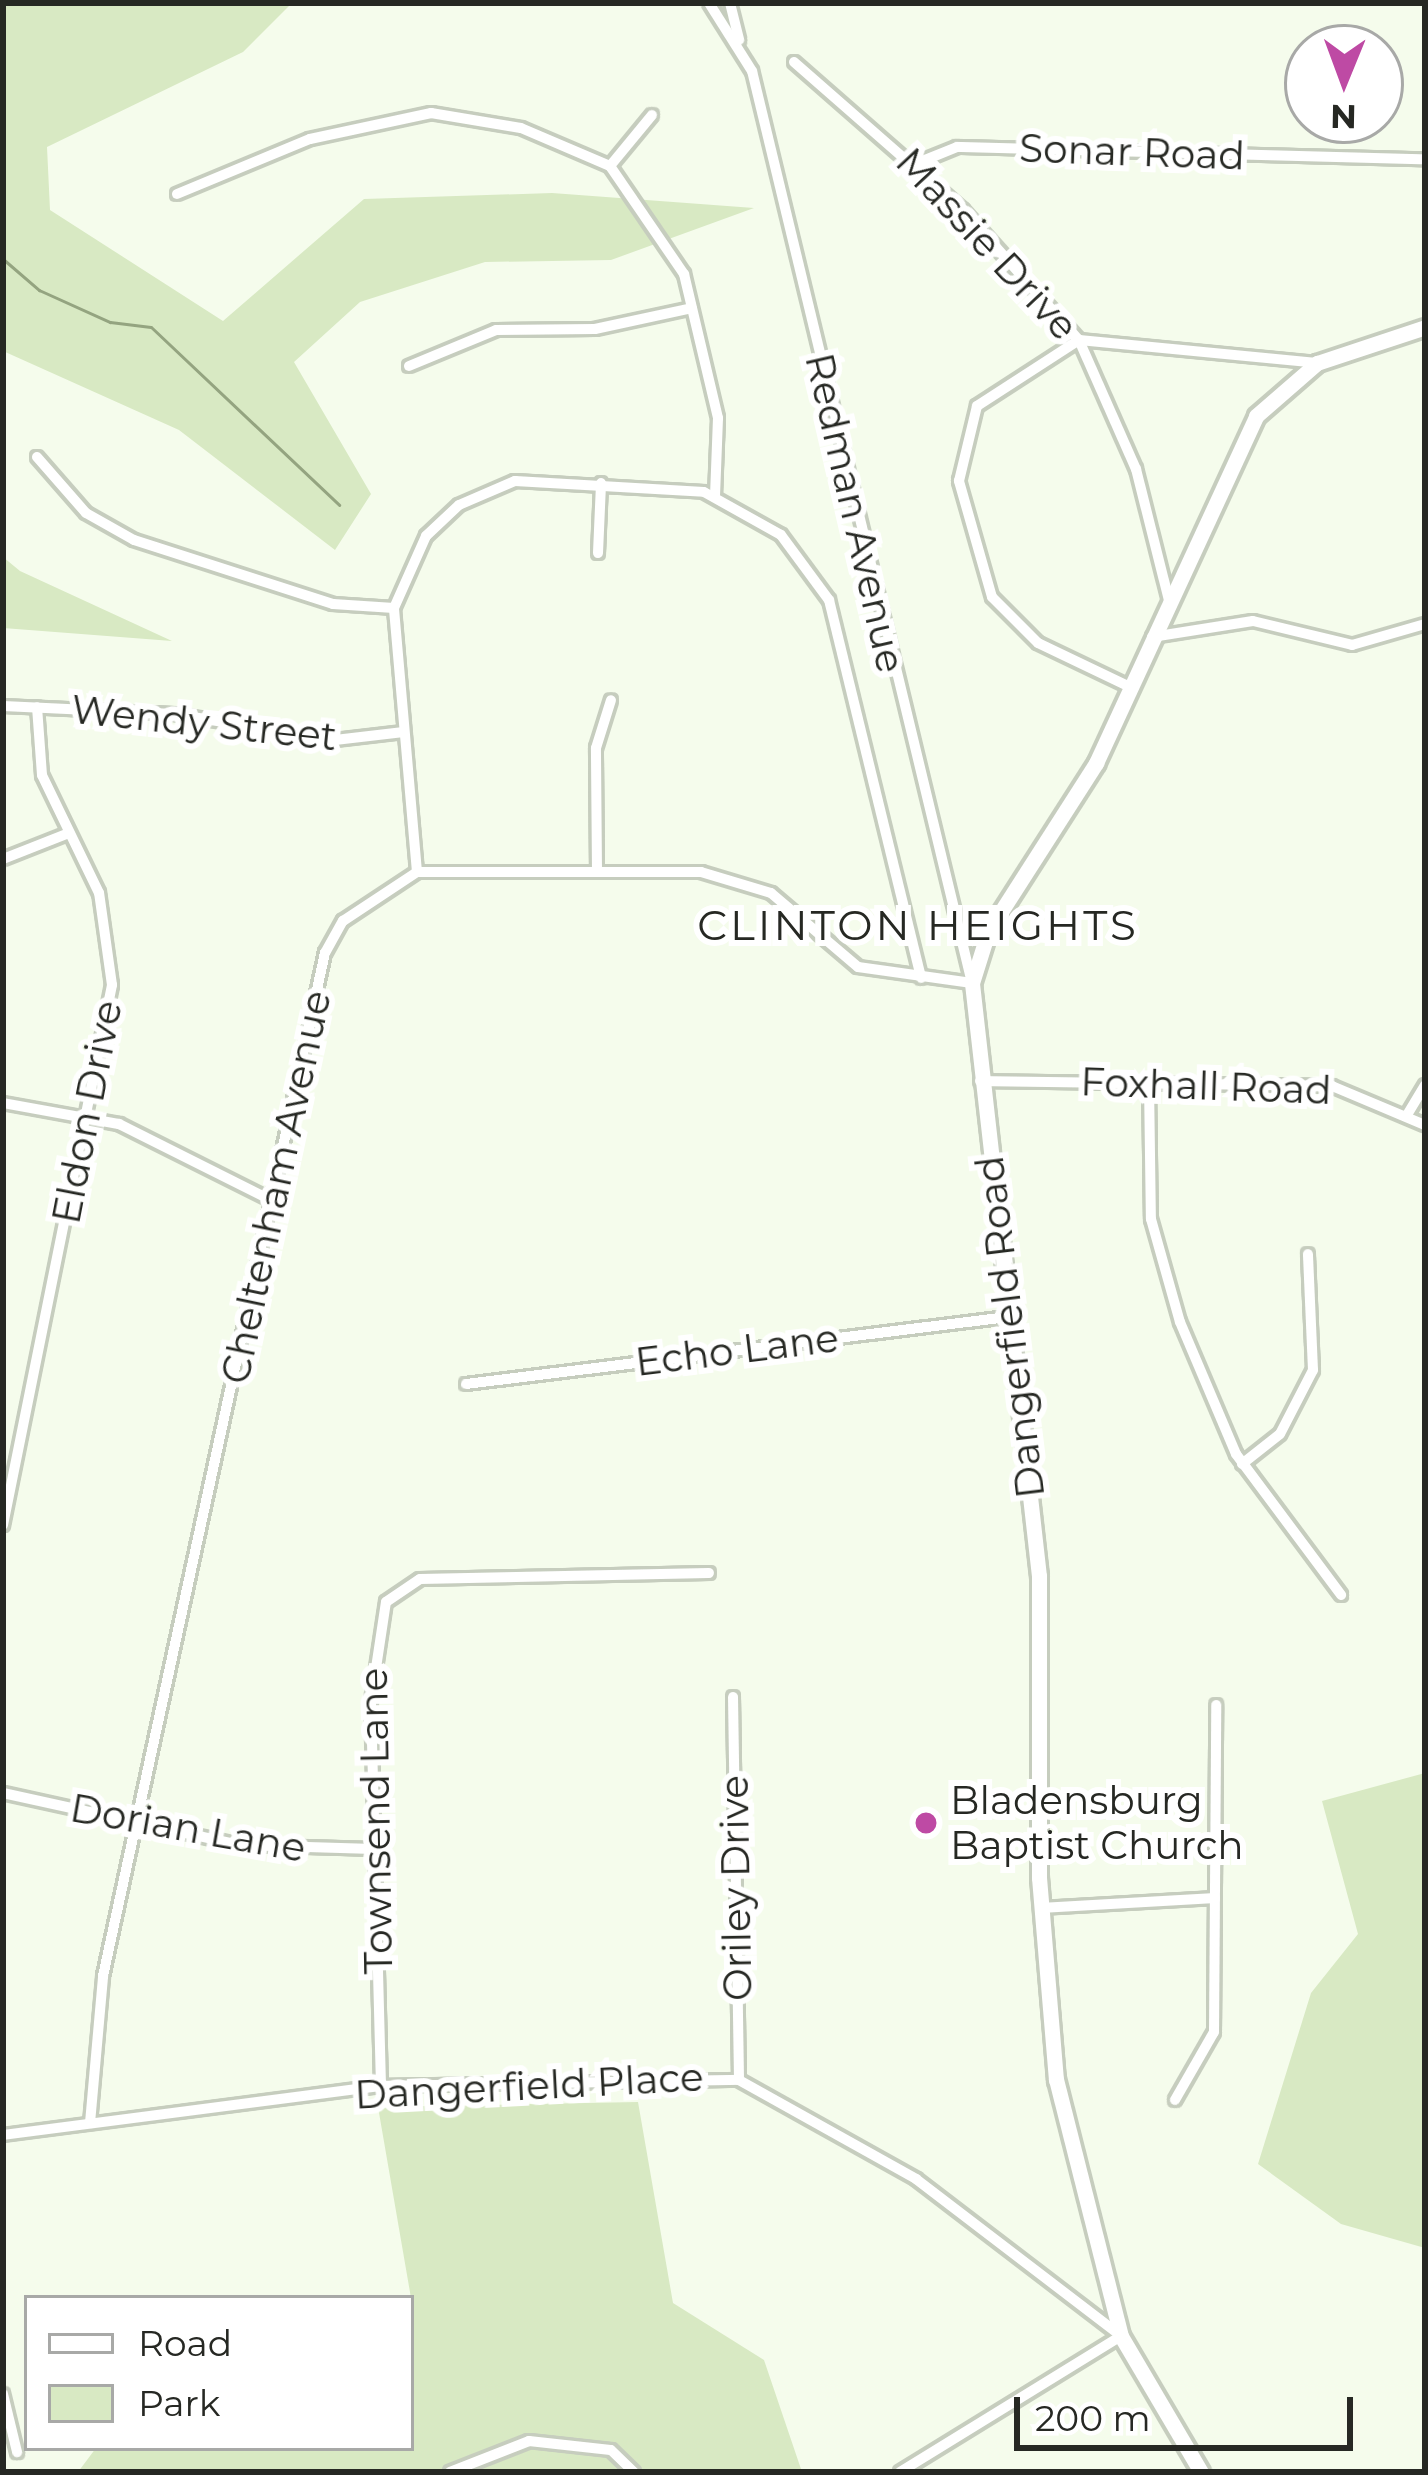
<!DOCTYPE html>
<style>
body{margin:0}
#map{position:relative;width:1428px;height:2475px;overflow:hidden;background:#f5fcec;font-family:Montserrat,sans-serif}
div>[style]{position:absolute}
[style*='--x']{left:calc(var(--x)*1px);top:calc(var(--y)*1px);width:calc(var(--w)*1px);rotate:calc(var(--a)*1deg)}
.green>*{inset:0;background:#d8e9c3}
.stream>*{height:3px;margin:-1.5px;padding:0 1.5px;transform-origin:1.5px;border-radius:1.5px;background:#94a480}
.roads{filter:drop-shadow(3px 0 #c6cdbe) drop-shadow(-3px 0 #c6cdbe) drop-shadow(0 3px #c6cdbe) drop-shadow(0 -3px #c6cdbe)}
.street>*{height:10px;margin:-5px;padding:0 5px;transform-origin:5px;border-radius:5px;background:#fff}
.secondary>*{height:15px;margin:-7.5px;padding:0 7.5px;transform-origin:7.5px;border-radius:7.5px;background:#fff}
.dots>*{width:33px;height:33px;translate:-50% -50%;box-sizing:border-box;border:6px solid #fff;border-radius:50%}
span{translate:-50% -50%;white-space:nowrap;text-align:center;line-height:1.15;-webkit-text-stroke:12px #fff;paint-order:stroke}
.street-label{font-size:39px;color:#262823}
.poi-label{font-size:39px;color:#262823}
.left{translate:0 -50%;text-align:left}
.neighbourhood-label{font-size:42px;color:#262823;letter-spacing:3px}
.frame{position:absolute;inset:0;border:6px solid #262823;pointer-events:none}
.legend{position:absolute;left:24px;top:2295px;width:390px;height:156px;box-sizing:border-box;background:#fff;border:3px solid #a8a9a7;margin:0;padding:15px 21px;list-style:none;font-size:36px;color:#262823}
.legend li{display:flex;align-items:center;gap:24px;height:60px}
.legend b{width:60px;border:3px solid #a8a9a7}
.north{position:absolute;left:1284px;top:24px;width:120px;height:120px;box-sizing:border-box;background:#fff;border:3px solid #a8a9a7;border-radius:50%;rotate:181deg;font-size:33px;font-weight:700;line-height:48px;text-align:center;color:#262823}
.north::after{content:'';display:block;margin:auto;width:42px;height:54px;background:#be4aa4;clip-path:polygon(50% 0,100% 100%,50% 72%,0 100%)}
.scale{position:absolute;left:1014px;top:2397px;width:339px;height:54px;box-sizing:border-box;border:6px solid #262823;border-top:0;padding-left:15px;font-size:36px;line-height:42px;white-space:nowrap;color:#262823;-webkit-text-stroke:9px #fff;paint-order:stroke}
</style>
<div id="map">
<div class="green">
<div style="clip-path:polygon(3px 3px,292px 3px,243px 52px,47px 147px,50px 210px,223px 321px,364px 199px,552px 193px,754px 208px,611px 260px,485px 262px,360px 302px,294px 362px,371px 494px,335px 550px,179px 430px,3px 351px)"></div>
<div style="clip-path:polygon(3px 557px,20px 571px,172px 641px,3px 628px)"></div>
<div style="clip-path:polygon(1425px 1773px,1425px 2248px,1341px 2224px,1258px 2164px,1311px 1993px,1358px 1934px,1322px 1801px)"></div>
<div style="clip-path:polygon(638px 2102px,673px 2303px,764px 2360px,802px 2472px,78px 2472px,96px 2448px,411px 2448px,411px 2298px,378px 2107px)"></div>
</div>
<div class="stream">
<div style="--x:3;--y:259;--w:48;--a:40.7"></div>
<div style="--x:39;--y:290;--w:78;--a:24.3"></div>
<div style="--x:110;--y:322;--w:41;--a:7"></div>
<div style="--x:151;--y:327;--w:259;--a:43.4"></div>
</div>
<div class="roads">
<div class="street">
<div style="--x:730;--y:3;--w:38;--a:76"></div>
<div style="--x:794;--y:62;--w:225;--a:41.2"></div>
<div style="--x:963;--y:210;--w:174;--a:48.3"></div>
<div style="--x:1079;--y:340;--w:141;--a:66.2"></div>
<div style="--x:1136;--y:469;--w:135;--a:75.9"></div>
<div style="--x:915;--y:164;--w:45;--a:-22"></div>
<div style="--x:957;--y:147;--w:468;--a:1.5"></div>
<div style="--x:610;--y:166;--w:66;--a:-50.5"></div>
<div style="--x:177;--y:194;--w:144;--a:-22.5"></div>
<div style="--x:310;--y:139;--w:124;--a:-12.1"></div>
<div style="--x:431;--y:113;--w:91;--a:9.5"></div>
<div style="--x:521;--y:128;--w:97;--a:23.1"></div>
<div style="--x:610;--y:166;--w:131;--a:55.6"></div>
<div style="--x:684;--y:274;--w:148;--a:76.7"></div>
<div style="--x:718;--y:418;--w:77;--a:92.2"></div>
<div style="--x:409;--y:366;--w:94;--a:-22.5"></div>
<div style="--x:496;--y:330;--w:99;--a:-0.6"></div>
<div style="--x:595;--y:329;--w:99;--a:-12.2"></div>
<div style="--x:37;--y:457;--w:74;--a:48.8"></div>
<div style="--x:86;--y:513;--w:55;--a:29.4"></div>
<div style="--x:134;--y:540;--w:209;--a:17.8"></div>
<div style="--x:333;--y:604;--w:61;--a:3.8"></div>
<div style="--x:598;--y:553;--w:70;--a:-87.5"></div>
<div style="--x:1152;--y:637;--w:102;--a:-9"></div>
<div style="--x:1253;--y:621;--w:102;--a:13.6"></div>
<div style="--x:1352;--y:645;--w:76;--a:-16"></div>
<div style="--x:1130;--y:687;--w:102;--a:-154.4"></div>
<div style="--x:1038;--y:643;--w:65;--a:-135"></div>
<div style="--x:992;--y:597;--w:121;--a:-105.9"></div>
<div style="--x:959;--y:481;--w:77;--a:-76.5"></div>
<div style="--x:977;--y:406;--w:121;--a:-32.9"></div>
<div style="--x:1079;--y:340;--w:239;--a:5.5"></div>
<div style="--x:3;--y:706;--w:171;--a:2.7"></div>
<div style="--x:174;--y:714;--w:163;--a:9.2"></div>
<div style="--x:335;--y:740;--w:69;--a:-6.6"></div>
<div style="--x:3;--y:859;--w:71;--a:-21.5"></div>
<div style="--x:597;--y:871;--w:123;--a:-90.5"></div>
<div style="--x:596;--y:748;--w:50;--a:-72.6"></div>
<div style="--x:417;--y:872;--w:265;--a:-95"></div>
<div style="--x:394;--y:608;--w:79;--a:-66"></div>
<div style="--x:426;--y:536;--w:45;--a:-43.2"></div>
<div style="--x:459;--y:505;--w:61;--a:-23.2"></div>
<div style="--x:515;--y:481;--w:189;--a:3.3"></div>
<div style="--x:704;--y:492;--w:88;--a:29.2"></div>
<div style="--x:781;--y:535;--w:81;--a:53.6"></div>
<div style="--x:829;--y:600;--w:389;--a:76.3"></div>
<div style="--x:980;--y:1081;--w:352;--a:0.8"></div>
<div style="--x:1332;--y:1086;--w:101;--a:22.8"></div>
<div style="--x:1149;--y:1083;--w:136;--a:89.2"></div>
<div style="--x:1151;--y:1219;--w:107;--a:74.3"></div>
<div style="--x:1180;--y:1322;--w:143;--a:67"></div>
<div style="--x:1236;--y:1454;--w:176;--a:53.3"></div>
<div style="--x:3;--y:1103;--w:118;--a:10.3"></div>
<div style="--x:119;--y:1124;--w:170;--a:26.6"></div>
<div style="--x:1407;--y:1115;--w:35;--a:-59"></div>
<div style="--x:466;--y:1384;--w:546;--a:-7.05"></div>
<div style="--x:1242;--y:1464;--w:48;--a:-38.3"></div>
<div style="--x:1280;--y:1434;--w:72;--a:-62.7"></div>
<div style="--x:1313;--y:1370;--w:116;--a:-92.5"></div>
<div style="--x:3;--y:1525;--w:551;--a:-78.59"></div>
<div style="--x:112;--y:985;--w:93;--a:-98"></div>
<div style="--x:99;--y:893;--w:131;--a:-115.8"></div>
<div style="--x:42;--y:775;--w:68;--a:-94.2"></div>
<div style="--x:733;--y:1697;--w:383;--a:89.1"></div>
<div style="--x:3;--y:1793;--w:243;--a:12.4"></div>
<div style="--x:240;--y:1845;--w:134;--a:1.7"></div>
<div style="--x:1041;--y:1908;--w:174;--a:-3.3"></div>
<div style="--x:381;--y:2086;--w:385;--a:-91.5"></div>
<div style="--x:371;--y:1701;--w:100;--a:-81.4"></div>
<div style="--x:386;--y:1602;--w:41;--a:-34.1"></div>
<div style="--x:420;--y:1579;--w:289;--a:-1.2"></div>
<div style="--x:1175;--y:2100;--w:78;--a:-60.2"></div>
<div style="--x:1214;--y:2032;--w:327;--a:-89.6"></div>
<div style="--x:90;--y:2123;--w:148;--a:-84.9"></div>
<div style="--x:103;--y:1976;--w:1047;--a:-77.76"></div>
<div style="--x:325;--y:953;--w:37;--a:-61"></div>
<div style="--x:343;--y:921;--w:89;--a:-33.5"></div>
<div style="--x:417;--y:872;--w:284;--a:0"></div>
<div style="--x:701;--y:872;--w:73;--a:16.7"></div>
<div style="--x:771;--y:893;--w:114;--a:40.4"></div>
<div style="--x:858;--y:967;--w:115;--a:8"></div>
<div style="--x:972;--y:983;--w:938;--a:-103.56"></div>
<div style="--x:752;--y:71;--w:80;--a:-122.3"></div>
<div style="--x:3;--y:2135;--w:381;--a:-7.4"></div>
<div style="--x:381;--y:2086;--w:358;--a:-1"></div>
<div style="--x:739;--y:2080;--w:203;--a:29.2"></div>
<div style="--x:916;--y:2179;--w:258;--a:37.4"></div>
<div style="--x:3;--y:2394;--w:60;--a:76.4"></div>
<div style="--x:450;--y:2472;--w:85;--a:-21.4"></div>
<div style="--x:529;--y:2441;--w:82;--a:6.3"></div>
<div style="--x:611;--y:2450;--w:32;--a:44"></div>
<div style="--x:900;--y:2472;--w:259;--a:-31.6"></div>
</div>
<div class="secondary">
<div style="--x:1201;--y:2472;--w:158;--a:-120.5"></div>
<div style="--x:1121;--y:2336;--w:264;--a:-104.2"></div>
<div style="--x:1056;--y:2080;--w:203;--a:-94.8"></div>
<div style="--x:1039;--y:1878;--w:302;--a:-90"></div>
<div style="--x:1039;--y:1576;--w:597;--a:-96.45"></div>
<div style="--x:972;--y:983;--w:53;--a:-72.6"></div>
<div style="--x:988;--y:932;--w:201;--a:-57.4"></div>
<div style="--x:1096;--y:763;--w:382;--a:-65.2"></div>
<div style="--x:1256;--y:416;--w:81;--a:-41"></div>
<div style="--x:1317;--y:363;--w:114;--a:-18.4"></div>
</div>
</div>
<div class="dots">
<div style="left:926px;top:1823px;background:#be4aa4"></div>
</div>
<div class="street-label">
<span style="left:1132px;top:152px;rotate:2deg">Sonar Road</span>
<span style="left:987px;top:244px;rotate:47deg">Massie Drive</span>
<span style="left:855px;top:513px;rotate:77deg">Redman Avenue</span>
<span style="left:204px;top:723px;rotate:6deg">Wendy Street</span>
<span style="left:1206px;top:1086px;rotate:2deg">Foxhall Road</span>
<span style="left:87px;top:1112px;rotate:-79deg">Eldon Drive</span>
<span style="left:276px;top:1187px;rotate:-78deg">Cheltenham Avenue</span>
<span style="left:1010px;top:1327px;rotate:-97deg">Dangerfield Road</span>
<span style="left:737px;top:1350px;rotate:-7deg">Echo Lane</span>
<span style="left:376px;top:1821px;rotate:-91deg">Townsend Lane</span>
<span style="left:188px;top:1828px;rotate:10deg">Dorian Lane</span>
<span style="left:736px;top:1888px;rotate:-91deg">Oriley Drive</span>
<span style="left:529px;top:2086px;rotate:-3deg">Dangerfield Place</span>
</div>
<div class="poi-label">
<span class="left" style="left:950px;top:1823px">Bladensburg<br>Baptist Church</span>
</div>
<div class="neighbourhood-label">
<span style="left:918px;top:925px">CLINTON HEIGHTS</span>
</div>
<div class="frame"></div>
<ul class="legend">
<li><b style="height:15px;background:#fff"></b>Road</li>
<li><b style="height:33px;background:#d8e9c3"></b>Park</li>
</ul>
<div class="north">N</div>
<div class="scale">200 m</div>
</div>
